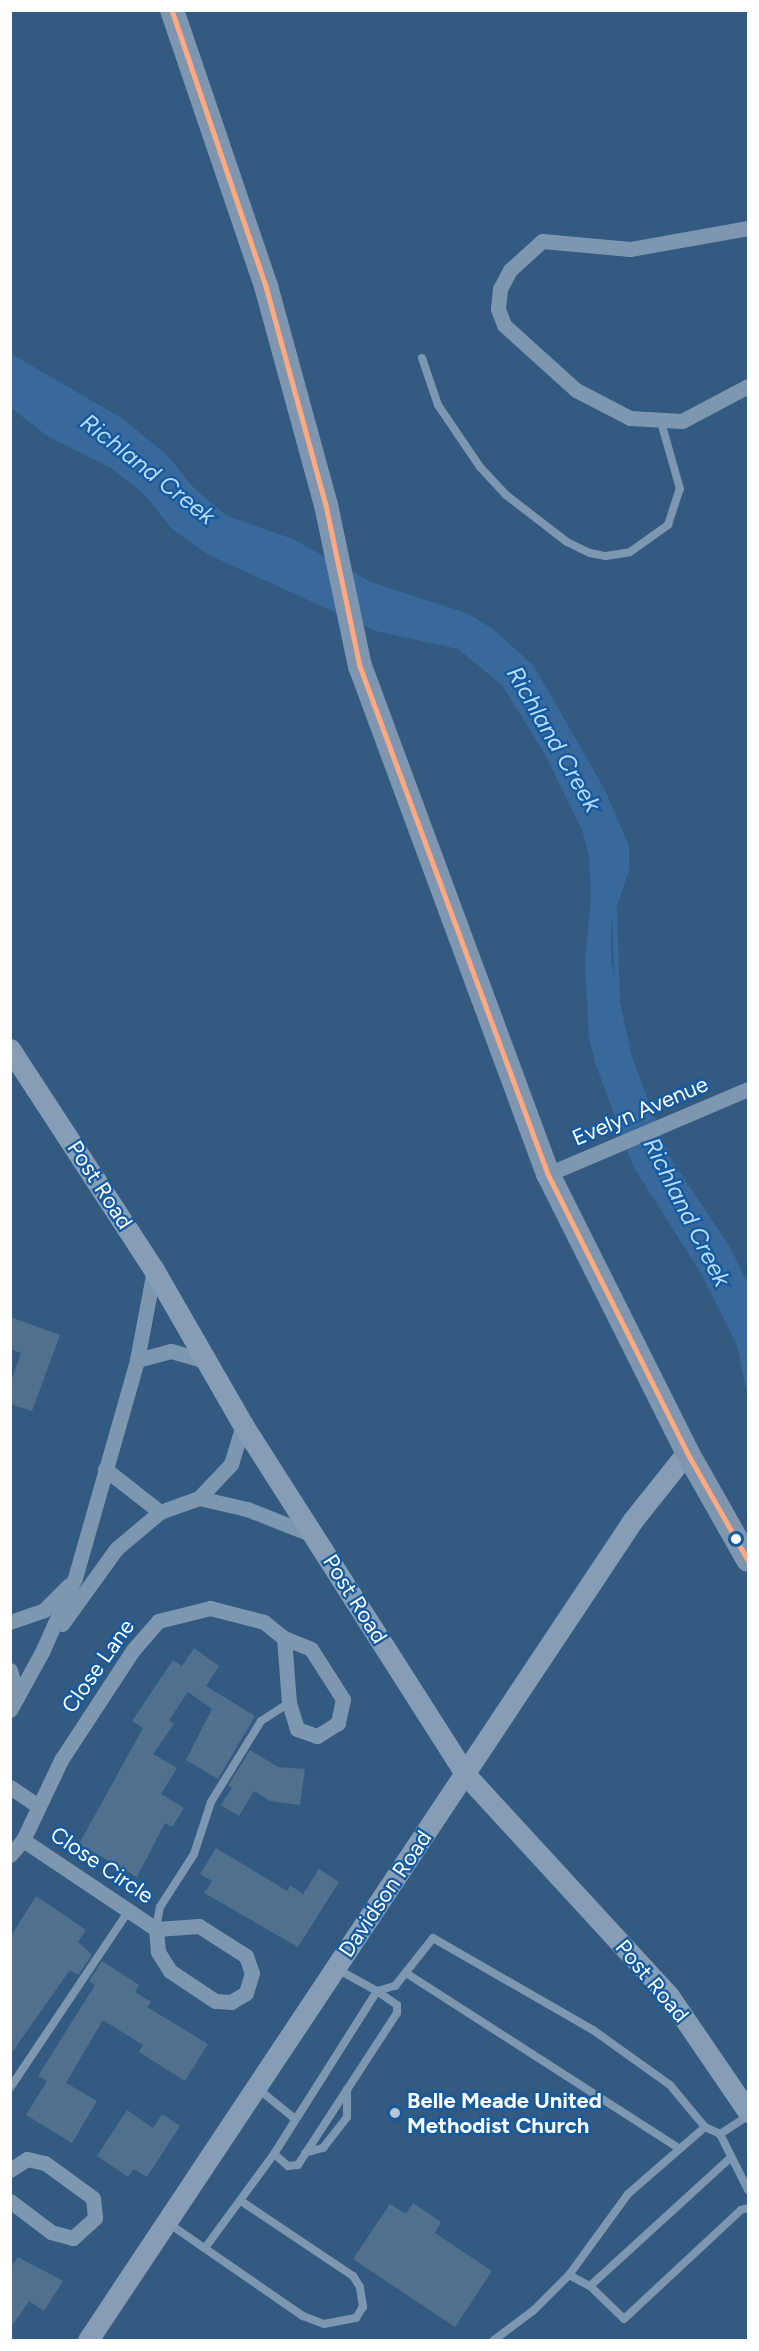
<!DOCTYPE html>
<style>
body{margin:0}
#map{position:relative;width:759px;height:2351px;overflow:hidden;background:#335a80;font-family:Figtree,sans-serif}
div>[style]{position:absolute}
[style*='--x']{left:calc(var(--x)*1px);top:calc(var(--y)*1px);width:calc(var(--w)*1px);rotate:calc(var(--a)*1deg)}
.water>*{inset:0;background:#38699a}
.stream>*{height:5px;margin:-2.5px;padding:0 2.5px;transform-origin:2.5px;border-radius:2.5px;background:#38699a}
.building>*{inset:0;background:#51708e}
.lane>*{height:8px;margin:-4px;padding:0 4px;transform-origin:4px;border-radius:4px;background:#7e97b0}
.street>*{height:15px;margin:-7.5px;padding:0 7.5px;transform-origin:7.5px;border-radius:7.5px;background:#7e97b0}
.secondary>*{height:21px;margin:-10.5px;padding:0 10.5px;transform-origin:10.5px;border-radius:10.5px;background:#869eb5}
.primary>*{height:24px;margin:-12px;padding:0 12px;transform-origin:12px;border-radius:12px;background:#7e96af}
.bus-1>*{height:4.5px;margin:-2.25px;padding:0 2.25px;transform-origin:2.25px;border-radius:2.25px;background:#ffa980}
.dots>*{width:16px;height:16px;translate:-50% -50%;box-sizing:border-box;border:3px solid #135aa0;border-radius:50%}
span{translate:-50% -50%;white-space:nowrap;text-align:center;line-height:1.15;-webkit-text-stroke:4.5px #135aa0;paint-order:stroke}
.street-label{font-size:22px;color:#fff}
.poi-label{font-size:22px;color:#fff;font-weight:700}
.left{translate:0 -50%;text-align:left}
.water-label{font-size:24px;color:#b8dbfa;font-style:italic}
.frame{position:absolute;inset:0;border:12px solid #fff;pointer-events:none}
</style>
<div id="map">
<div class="water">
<div style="clip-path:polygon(10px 353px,123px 419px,167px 455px,194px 488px,227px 516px,293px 539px,371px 582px,469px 614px,493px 629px,534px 666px,606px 792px,629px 846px,629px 870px,611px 924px,611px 961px,632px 1057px,669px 1156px,730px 1247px,748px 1284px,748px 1398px,737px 1345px,700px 1272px,633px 1166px,596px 1065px,589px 1038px,585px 962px,591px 897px,589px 856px,582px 830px,546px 756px,502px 685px,458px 649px,376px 631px,209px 555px,173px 530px,144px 494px,111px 468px,49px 437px,11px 408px)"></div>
</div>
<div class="stream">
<div style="--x:614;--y:908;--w:89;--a:88.1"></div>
</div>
<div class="building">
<div style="clip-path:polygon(10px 1317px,60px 1335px,32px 1411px,10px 1404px,10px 1384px,21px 1353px,10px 1349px)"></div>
<div style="clip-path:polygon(194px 1648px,219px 1666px,206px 1686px,255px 1716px,218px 1779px,186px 1760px,212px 1709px,188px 1692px,169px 1720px,174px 1724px,153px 1754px,177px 1768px,161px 1794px,184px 1808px,172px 1827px,165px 1823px,137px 1877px,79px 1844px,143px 1728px,132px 1721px,173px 1660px,182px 1666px)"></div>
<div style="clip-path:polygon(250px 1750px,278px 1767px,305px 1769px,300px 1805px,270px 1801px,254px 1791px,239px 1816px,221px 1805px,232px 1788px,228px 1786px)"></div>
<div style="clip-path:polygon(216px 1848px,287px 1891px,290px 1885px,303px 1894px,319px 1869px,339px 1882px,298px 1947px,204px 1893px,212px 1881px,200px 1874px)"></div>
<div style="clip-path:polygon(36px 1896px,86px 1930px,78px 1942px,92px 1955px,78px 1975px,70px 1970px,10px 2055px,10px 1938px)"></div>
<div style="clip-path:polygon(102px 1961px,139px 1985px,135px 1992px,151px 2002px,147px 2007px,208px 2044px,185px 2081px,139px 2052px,143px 2045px,103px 2020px,66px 2083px,97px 2101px,72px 2143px,26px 2115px,47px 2081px,38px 2076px,95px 1985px,89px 1981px)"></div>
<div style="clip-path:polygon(127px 2110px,153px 2128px,162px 2114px,180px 2126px,147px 2177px,134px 2169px,128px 2177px,97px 2156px)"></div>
<div style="clip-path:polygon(413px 2203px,441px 2222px,435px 2233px,492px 2271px,455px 2327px,353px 2259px,390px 2204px,406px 2214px)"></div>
<div style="clip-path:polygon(18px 2257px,63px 2281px,44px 2311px,29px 2301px,10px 2329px,10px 2269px)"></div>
</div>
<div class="lane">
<div style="--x:422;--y:358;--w:50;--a:71.2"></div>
<div style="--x:438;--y:405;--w:75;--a:55.9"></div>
<div style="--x:480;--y:467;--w:38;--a:47"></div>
<div style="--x:506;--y:495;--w:77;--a:37.6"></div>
<div style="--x:567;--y:542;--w:25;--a:26"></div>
<div style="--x:590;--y:553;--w:16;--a:11"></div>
<div style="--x:606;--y:556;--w:24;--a:-9"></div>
<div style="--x:630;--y:552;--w:47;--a:-35.4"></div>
<div style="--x:668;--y:525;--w:38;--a:-72"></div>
<div style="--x:680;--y:489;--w:70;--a:-105.8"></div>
<div style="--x:156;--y:1929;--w:22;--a:-80"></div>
<div style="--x:160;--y:1907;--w:63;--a:-57.3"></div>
<div style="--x:194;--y:1854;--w:55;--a:-71.9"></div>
<div style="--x:211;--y:1802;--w:95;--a:-58.3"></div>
<div style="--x:261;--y:1721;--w:33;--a:-33"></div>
<div style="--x:337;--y:1969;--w:46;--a:28.8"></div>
<div style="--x:377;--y:1991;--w:24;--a:35"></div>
<div style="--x:397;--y:2005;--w:8;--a:90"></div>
<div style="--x:397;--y:2013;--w:181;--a:123.1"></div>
<div style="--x:298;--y:2165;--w:10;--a:174"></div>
<div style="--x:288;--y:2166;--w:18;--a:-139"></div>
<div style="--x:274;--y:2154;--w:193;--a:-57.7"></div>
<div style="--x:377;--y:1991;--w:19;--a:-16"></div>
<div style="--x:395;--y:1986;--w:61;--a:-51.6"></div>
<div style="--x:433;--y:1938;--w:185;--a:29.9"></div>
<div style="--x:593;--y:2030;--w:95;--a:35.5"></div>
<div style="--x:670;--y:2085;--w:55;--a:50.2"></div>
<div style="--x:705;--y:2127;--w:17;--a:25"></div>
<div style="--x:720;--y:2134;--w:33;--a:-33"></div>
<div style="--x:406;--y:1973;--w:324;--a:32.7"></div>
<div style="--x:10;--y:2088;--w:214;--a:-56.2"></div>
<div style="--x:257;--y:2088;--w:49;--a:39.2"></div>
<div style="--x:720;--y:2134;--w:63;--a:63.4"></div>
<div style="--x:305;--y:2153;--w:19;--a:-16"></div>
<div style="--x:323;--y:2148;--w:39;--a:-52"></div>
<div style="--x:347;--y:2117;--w:28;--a:-90"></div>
<div style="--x:168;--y:2223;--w:164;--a:34.6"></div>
<div style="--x:303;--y:2316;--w:22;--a:21"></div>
<div style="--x:324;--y:2324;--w:33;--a:-11"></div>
<div style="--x:356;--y:2318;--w:13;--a:-58"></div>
<div style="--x:363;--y:2307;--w:20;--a:-99"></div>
<div style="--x:360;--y:2287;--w:13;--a:-122"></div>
<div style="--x:353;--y:2276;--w:135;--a:-146.2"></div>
<div style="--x:205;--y:2248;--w:117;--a:-53.7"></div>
<div style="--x:569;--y:2275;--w:24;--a:28"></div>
<div style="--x:590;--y:2286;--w:190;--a:-42.4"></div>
<div style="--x:590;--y:2286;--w:47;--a:44.1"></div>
<div style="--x:624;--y:2319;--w:160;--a:-43"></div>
<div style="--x:741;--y:2210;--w:7;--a:-16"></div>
<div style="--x:494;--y:2340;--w:50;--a:-36.9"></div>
<div style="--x:534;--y:2310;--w:49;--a:-45"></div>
<div style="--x:569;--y:2275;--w:100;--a:-53.9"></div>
<div style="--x:628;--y:2194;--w:102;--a:-41"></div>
</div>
<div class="street">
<div style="--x:748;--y:228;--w:120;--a:169.9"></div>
<div style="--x:630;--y:249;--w:88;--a:-174.8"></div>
<div style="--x:542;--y:241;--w:43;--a:137.8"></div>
<div style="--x:510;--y:270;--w:21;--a:118"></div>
<div style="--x:500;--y:289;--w:20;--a:96"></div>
<div style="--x:498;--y:309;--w:17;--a:69"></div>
<div style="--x:504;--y:325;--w:97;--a:42.1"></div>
<div style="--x:576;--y:390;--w:61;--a:27.4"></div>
<div style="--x:630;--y:418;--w:52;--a:3.3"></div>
<div style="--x:682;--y:421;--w:75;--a:-27.9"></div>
<div style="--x:548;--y:1174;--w:217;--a:-23"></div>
<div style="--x:137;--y:1360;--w:35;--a:-15"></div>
<div style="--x:171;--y:1351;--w:37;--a:16"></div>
<div style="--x:105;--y:1469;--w:70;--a:38"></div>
<div style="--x:199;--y:1498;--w:49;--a:12.9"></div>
<div style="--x:247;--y:1509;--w:71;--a:21.5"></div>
<div style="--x:10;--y:1622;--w:36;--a:-19"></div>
<div style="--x:44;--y:1610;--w:35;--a:-45"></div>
<div style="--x:62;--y:1624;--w:92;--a:-54.2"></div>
<div style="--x:116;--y:1549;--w:57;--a:-40.1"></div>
<div style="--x:160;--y:1512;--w:41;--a:-19.7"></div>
<div style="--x:199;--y:1498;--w:47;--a:-46.7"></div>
<div style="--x:231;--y:1464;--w:41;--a:-72.9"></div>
<div style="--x:284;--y:1638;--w:29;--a:22"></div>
<div style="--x:311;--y:1649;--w:59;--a:57.4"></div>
<div style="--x:343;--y:1699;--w:25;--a:102"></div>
<div style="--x:338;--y:1723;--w:25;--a:148"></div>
<div style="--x:317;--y:1736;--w:21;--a:-161"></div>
<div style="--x:297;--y:1729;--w:27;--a:-107"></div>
<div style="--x:289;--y:1703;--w:65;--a:-94.4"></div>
<div style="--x:10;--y:1670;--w:28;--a:75"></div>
<div style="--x:10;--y:1710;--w:66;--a:-61.1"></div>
<div style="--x:42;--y:1652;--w:81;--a:-66"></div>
<div style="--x:75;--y:1578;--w:227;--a:-74.1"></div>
<div style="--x:137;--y:1360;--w:92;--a:-79.3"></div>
<div style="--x:10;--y:1787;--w:34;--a:34"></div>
<div style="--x:23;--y:1840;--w:160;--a:33.8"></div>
<div style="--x:156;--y:1929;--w:43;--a:-4"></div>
<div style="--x:199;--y:1926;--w:56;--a:32.6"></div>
<div style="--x:246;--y:1956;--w:18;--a:71"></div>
<div style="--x:252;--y:1973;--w:21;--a:107"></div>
<div style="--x:246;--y:1993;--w:17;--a:149"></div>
<div style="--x:231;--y:2002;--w:16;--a:-176"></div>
<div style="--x:215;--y:2001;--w:54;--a:-146.3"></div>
<div style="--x:170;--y:1971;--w:22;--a:-122"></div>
<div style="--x:158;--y:1952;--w:23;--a:-95"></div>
<div style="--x:10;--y:1855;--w:20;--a:-49"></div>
<div style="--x:23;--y:1840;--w:89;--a:-64.6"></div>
<div style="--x:61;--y:1760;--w:131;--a:-56.8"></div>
<div style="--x:133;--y:1650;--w:38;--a:-49"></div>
<div style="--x:158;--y:1621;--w:54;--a:-14"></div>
<div style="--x:210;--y:1608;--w:56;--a:14.5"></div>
<div style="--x:264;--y:1622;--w:26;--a:39"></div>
<div style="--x:10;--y:2170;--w:20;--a:-33"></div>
<div style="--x:27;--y:2159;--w:18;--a:13"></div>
<div style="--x:45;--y:2163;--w:59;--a:36.1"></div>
<div style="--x:93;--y:2198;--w:20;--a:84"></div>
<div style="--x:95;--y:2218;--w:30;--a:138"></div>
<div style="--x:73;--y:2238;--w:23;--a:-165"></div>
<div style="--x:51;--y:2232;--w:51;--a:-142.9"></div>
</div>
<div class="secondary">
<div style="--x:10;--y:1049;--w:264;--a:56.9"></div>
<div style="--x:154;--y:1270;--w:179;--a:60.1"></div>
<div style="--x:243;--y:1425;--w:414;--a:57.5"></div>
<div style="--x:465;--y:1774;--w:301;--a:47.4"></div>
<div style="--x:669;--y:1996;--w:140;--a:55.7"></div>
<div style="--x:88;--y:2340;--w:985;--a:-56.39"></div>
<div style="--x:633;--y:1520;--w:87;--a:-51.5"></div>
</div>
<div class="primary">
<div style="--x:172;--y:10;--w:292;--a:71.2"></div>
<div style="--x:266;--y:286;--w:227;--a:74.7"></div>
<div style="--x:326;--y:505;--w:165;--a:78.1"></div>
<div style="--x:360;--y:666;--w:542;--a:69.69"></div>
<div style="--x:548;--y:1174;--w:311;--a:63.4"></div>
<div style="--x:687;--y:1452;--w:124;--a:60.5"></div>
</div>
<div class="bus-1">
<div style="--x:172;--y:10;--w:292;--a:71.2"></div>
<div style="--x:266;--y:286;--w:227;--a:74.7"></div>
<div style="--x:326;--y:505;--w:165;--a:78.1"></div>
<div style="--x:360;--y:666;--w:542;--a:69.69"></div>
<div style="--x:548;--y:1174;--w:311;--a:63.4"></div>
<div style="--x:687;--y:1452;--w:124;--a:60.5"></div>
</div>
<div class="dots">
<div style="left:736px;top:1539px;background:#fff"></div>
<div style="left:395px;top:2113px;background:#b8c5d3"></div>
</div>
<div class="street-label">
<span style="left:640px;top:1111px;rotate:-23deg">Evelyn Avenue</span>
<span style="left:100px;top:1185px;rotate:57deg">Post Road</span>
<span style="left:355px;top:1599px;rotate:58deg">Post Road</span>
<span style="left:98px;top:1666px;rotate:-55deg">Close Lane</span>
<span style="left:102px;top:1865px;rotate:34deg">Close Circle</span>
<span style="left:385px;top:1894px;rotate:-56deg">Davidson Road</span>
<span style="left:652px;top:1981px;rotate:50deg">Post Road</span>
</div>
<div class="poi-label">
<span class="left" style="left:407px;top:2113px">Belle Meade United<br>Methodist Church</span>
</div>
<div class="water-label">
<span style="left:148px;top:469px;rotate:38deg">Richland Creek</span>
<span style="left:554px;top:739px;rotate:60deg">Richland Creek</span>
<span style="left:687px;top:1212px;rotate:63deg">Richland Creek</span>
</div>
<div class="frame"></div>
</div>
